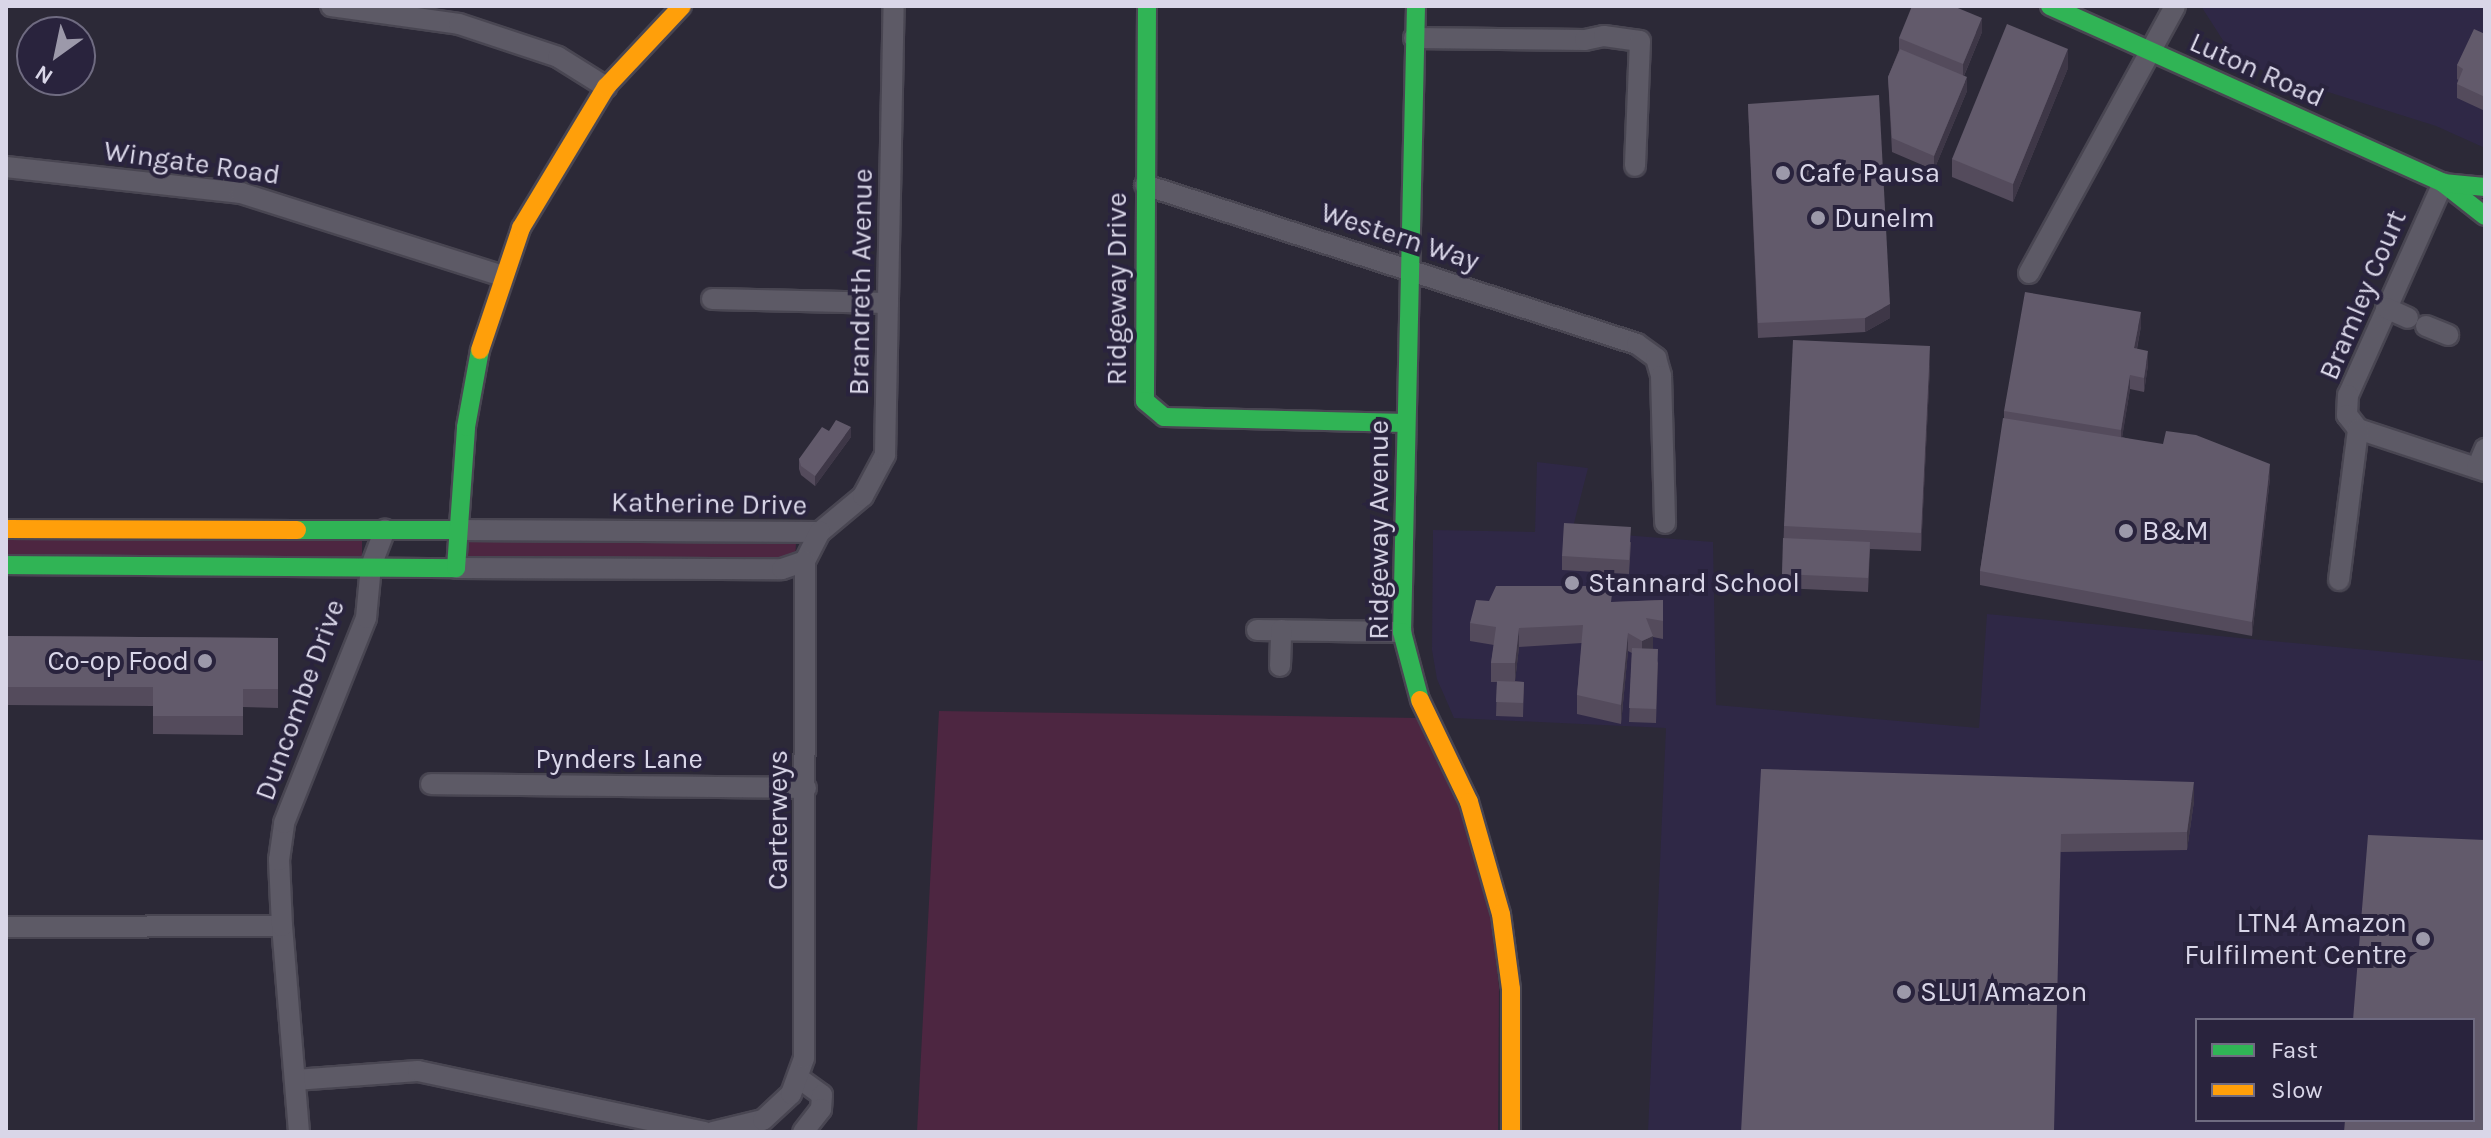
<!DOCTYPE html>
<style>
body{margin:0}
#map{position:relative;width:2491px;height:1138px;overflow:hidden;background:#2c2937;font-family:Karla,sans-serif}
div>[style]{position:absolute}
[style*='--x']{left:calc(var(--x)*1px);top:calc(var(--y)*1px);width:calc(var(--w)*1px);rotate:calc(var(--a)*1deg)}
.built>*{inset:0;background:#2f2846}
.green>*{inset:0;background:#4d2641}
.roads{filter:drop-shadow(2px 0 #494652) drop-shadow(-2px 0 #494652) drop-shadow(0 2px #494652) drop-shadow(0 -2px #494652)}
.street>*{height:20px;margin:-10px;padding:0 10px;transform-origin:10px;border-radius:10px;background:#5d5a66}
.fast>*{height:18px;margin:-9px;padding:0 9px;transform-origin:9px;border-radius:9px;background:#30b455}
.slow>*{height:18px;margin:-9px;padding:0 9px;transform-origin:9px;border-radius:9px;background:#ff9f0a}
.wall>*{inset:0;background:#544b5c}
.shaded-wall>*{inset:0;background:#3e3747}
.building>*{inset:0;background:#625a6b}
.dots>*{width:22px;height:22px;translate:-50% -50%;box-sizing:border-box;border:4px solid #29233d;border-radius:50%}
span{translate:-50% -50%;white-space:nowrap;text-align:center;line-height:1.15;-webkit-text-stroke:8px #29233d;paint-order:stroke}
.street-label{font-size:28px;color:#d9d6e8}
.poi-label{font-size:28px;color:#d9d6e8}
.left{translate:0 -50%;text-align:left}
.right{translate:-100% -50%;text-align:right}
.frame{position:absolute;inset:0;border:8px solid #d9d6e8;pointer-events:none}
.legend{position:absolute;left:2195px;top:1018px;width:280px;height:104px;box-sizing:border-box;background:#29233d;border:2px solid #6f6b81;margin:0;padding:10px 14px;list-style:none;font-size:24px;color:#d9d6e8}
.legend li{display:flex;align-items:center;gap:16px;height:40px}
.legend b{width:40px;border:2px solid #6f6b81}
.north{position:absolute;left:16px;top:16px;width:80px;height:80px;box-sizing:border-box;background:#29233d;border:2px solid #6f6b81;border-radius:50%;rotate:213deg;font-size:22px;font-weight:700;line-height:32px;text-align:center;color:#d9d6e8}
.north::after{content:'';display:block;margin:auto;width:28px;height:36px;background:#9c99aa;clip-path:polygon(50% 0,100% 100%,50% 72%,0 100%)}
</style>
<div id="map">
<div class="built">
<div style="clip-path:polygon(2201px 6px,2485px 6px,2485px 148px,2436px 126px,2268px 73px,2233px 56px)"></div>
<div style="clip-path:polygon(evenodd,1537px 462px,1588px 468px,1572px 531px,1713px 542px,1716px 705px,1979px 728px,1987px 614px,2485px 661px,2485px 1132px,1648px 1132px,1666px 728px,1454px 718px,1437px 679px,1432px 650px,1433px 530px,1535px 532px,1537px 462px,2197px 1020px,2473px 1020px,2473px 1120px,2197px 1120px,2197px 1020px)"></div>
</div>
<div class="green">
<div style="clip-path:polygon(6px 538px,362px 541px,362px 557px,6px 556px)"></div>
<div style="clip-path:polygon(468px 540px,796px 543px,795px 560px,468px 557px)"></div>
<div style="clip-path:polygon(939px 711px,1418px 718px,1462px 808px,1490px 905px,1499px 987px,1498px 1132px,917px 1132px)"></div>
</div>
<div class="roads">
<div class="street">
<div style="--x:331;--y:6;--w:129;--a:8"></div>
<div style="--x:459;--y:24;--w:104;--a:18.4"></div>
<div style="--x:558;--y:57;--w:57;--a:32"></div>
<div style="--x:1414;--y:38;--w:171;--a:0.7"></div>
<div style="--x:1585;--y:40;--w:19;--a:-12"></div>
<div style="--x:1604;--y:36;--w:36;--a:8"></div>
<div style="--x:1640;--y:41;--w:125;--a:92.3"></div>
<div style="--x:6;--y:167;--w:236;--a:6.3"></div>
<div style="--x:241;--y:193;--w:274;--a:17.6"></div>
<div style="--x:2443;--y:183;--w:232;--a:114.1"></div>
<div style="--x:2348;--y:395;--w:20;--a:93"></div>
<div style="--x:2347;--y:415;--w:18;--a:52"></div>
<div style="--x:2358;--y:429;--w:134;--a:18.3"></div>
<div style="--x:1145;--y:185;--w:517;--a:17.91"></div>
<div style="--x:1637;--y:344;--w:24;--a:36"></div>
<div style="--x:1656;--y:358;--w:19;--a:74"></div>
<div style="--x:1661;--y:376;--w:147;--a:88.4"></div>
<div style="--x:2029;--y:273;--w:304;--a:-61.3"></div>
<div style="--x:712;--y:299;--w:176;--a:1.3"></div>
<div style="--x:2386;--y:308;--w:24;--a:24"></div>
<div style="--x:2426;--y:326;--w:24;--a:22"></div>
<div style="--x:2477;--y:468;--w:21;--a:-67"></div>
<div style="--x:456;--y:530;--w:364;--a:0.3"></div>
<div style="--x:820;--y:532;--w:56;--a:-39.9"></div>
<div style="--x:863;--y:496;--w:47;--a:-61.8"></div>
<div style="--x:885;--y:455;--w:449;--a:-88.9"></div>
<div style="--x:456;--y:568;--w:326;--a:0.2"></div>
<div style="--x:782;--y:569;--w:24;--a:-19"></div>
<div style="--x:805;--y:561;--w:33;--a:-63"></div>
<div style="--x:2339;--y:580;--w:152;--a:-82.8"></div>
<div style="--x:1257;--y:630;--w:145;--a:0.8"></div>
<div style="--x:1280;--y:666;--w:36;--a:-88"></div>
<div style="--x:431;--y:784;--w:375;--a:0.6"></div>
<div style="--x:6;--y:927;--w:276;--a:-0.2"></div>
<div style="--x:800;--y:1079;--w:27;--a:36"></div>
<div style="--x:822;--y:1095;--w:14;--a:94"></div>
<div style="--x:821;--y:1109;--w:29;--a:128"></div>
<div style="--x:295;--y:1080;--w:123;--a:-4.2"></div>
<div style="--x:418;--y:1071;--w:293;--a:12"></div>
<div style="--x:299;--y:1132;--w:207;--a:-94.7"></div>
<div style="--x:282;--y:926;--w:66;--a:-92.6"></div>
<div style="--x:279;--y:860;--w:37;--a:-82"></div>
<div style="--x:284;--y:823;--w:221;--a:-68.2"></div>
<div style="--x:366;--y:618;--w:52;--a:-84.5"></div>
<div style="--x:371;--y:566;--w:39;--a:-69"></div>
<div style="--x:713;--y:1132;--w:51;--a:-13.5"></div>
<div style="--x:763;--y:1120;--w:38;--a:-43"></div>
<div style="--x:791;--y:1094;--w:38;--a:-70"></div>
<div style="--x:804;--y:1058;--w:497;--a:-89.9"></div>
</div>
<div class="fast">
<div style="--x:1147;--y:6;--w:395;--a:90.3"></div>
<div style="--x:1145;--y:401;--w:25;--a:40"></div>
<div style="--x:1164;--y:417;--w:242;--a:1.4"></div>
<div style="--x:1416;--y:6;--w:626;--a:91.28"></div>
<div style="--x:1402;--y:632;--w:70;--a:75.2"></div>
<div style="--x:2050;--y:6;--w:431;--a:24.2"></div>
<div style="--x:2443;--y:183;--w:53;--a:38.2"></div>
<div style="--x:2443;--y:183;--w:42;--a:5.4"></div>
<div style="--x:297;--y:530;--w:159;--a:0"></div>
<div style="--x:6;--y:565;--w:450;--a:0.4"></div>
<div style="--x:456;--y:568;--w:141;--a:-85.9"></div>
<div style="--x:466;--y:427;--w:78;--a:-79.7"></div>
</div>
<div class="slow">
<div style="--x:480;--y:350;--w:129;--a:-71.4"></div>
<div style="--x:521;--y:228;--w:165;--a:-58.9"></div>
<div style="--x:606;--y:87;--w:111;--a:-46.8"></div>
<div style="--x:6;--y:529;--w:291;--a:0.2"></div>
<div style="--x:1420;--y:700;--w:113;--a:64.3"></div>
<div style="--x:1469;--y:802;--w:116;--a:74.1"></div>
<div style="--x:1501;--y:914;--w:76;--a:82.4"></div>
<div style="--x:1511;--y:989;--w:143;--a:90"></div>
</div>
</div>
<div class="wall">
<div style="clip-path:polygon(1982px 32px,1964px 76px,1967px 91px,1934px 170px,1892px 152px,1888px 77px,1899px 50px,1899px 38px)"></div>
<div style="clip-path:polygon(2485px 34px,2485px 111px,2457px 98px,2457px 84px,2458px 80px,2457px 79px,2457px 65px)"></div>
<div style="clip-path:polygon(2068px 68px,2013px 202px,1952px 177px,1952px 159px)"></div>
<div style="clip-path:polygon(1748px 104px,1890px 318px,1865px 332px,1758px 338px)"></div>
<div style="clip-path:polygon(2141px 326px,2137px 349px,2148px 365px,2144px 392px,2130px 389px,2122px 437px,2270px 478px,2252px 636px,1980px 585px,1980px 571px,2004px 418px,2004px 411px)"></div>
<div style="clip-path:polygon(1930px 365px,1921px 551px,1870px 549px,1868px 592px,1782px 588px,1784px 526px)"></div>
<div style="clip-path:polygon(829px 431px,851px 437px,815px 486px,801px 475px,799px 469px,799px 459px)"></div>
<div style="clip-path:polygon(1631px 542px,1629px 574px,1562px 570px,1562px 556px)"></div>
<div style="clip-path:polygon(1663px 600px,1663px 639px,1653px 637px,1653px 649px,1658px 663px,1656px 723px,1629px 722px,1632px 653px,1628px 651px,1621px 724px,1577px 714px,1577px 695px,1582px 643px,1519px 647px,1515px 681px,1524px 682px,1523px 717px,1496px 716px,1497px 682px,1491px 682px,1491px 663px,1494px 645px,1470px 641px,1470px 623px,1613px 602px)"></div>
<div style="clip-path:polygon(6px 636px,278px 638px,278px 708px,243px 707px,243px 735px,153px 734px,153px 706px,6px 705px)"></div>
<div style="clip-path:polygon(1761px 769px,2194px 801px,2187px 850px,2061px 852px)"></div>
</div>
<div class="shaded-wall">
<div style="clip-path:polygon(1982px 18px,1982px 32px,1963px 78px,1963px 64px)"></div>
<div style="clip-path:polygon(2068px 49px,2068px 68px,2013px 202px,2013px 184px)"></div>
<div style="clip-path:polygon(1967px 77px,1967px 91px,1934px 170px,1934px 156px)"></div>
<div style="clip-path:polygon(1890px 304px,1890px 318px,1865px 332px,1865px 318px)"></div>
<div style="clip-path:polygon(2141px 312px,2141px 326px,2134px 362px,2134px 348px)"></div>
<div style="clip-path:polygon(1930px 346px,1930px 365px,1921px 551px,1921px 533px)"></div>
<div style="clip-path:polygon(2148px 351px,2148px 365px,2144px 392px,2144px 378px)"></div>
<div style="clip-path:polygon(2130px 375px,2130px 389px,2121px 445px,2121px 430px)"></div>
<div style="clip-path:polygon(851px 427px,851px 437px,815px 486px,815px 476px)"></div>
<div style="clip-path:polygon(2270px 464px,2270px 478px,2252px 636px,2252px 622px)"></div>
<div style="clip-path:polygon(1519px 628px,1519px 647px,1515px 681px,1515px 663px)"></div>
<div style="clip-path:polygon(1628px 633px,1628px 651px,1621px 724px,1621px 705px)"></div>
<div style="clip-path:polygon(1653px 636px,1653px 654px,1642px 660px,1642px 641px)"></div>
<div style="clip-path:polygon(2194px 782px,2194px 801px,2187px 850px,2187px 832px)"></div>
</div>
<div class="building">
<div style="clip-path:polygon(1912px 6px,1953px 6px,1982px 18px,1963px 64px,1899px 38px)"></div>
<div style="clip-path:polygon(2007px 24px,2068px 49px,2013px 184px,1952px 159px)"></div>
<div style="clip-path:polygon(2474px 29px,2485px 34px,2485px 97px,2457px 84px,2463px 69px,2457px 65px)"></div>
<div style="clip-path:polygon(1900px 49px,1967px 77px,1934px 156px,1892px 138px,1888px 77px)"></div>
<div style="clip-path:polygon(1879px 95px,1890px 304px,1865px 318px,1758px 323px,1748px 104px)"></div>
<div style="clip-path:polygon(2025px 292px,2141px 312px,2134px 348px,2148px 351px,2144px 378px,2130px 375px,2121px 430px,2004px 411px)"></div>
<div style="clip-path:polygon(1793px 340px,1930px 346px,1921px 533px,1784px 526px)"></div>
<div style="clip-path:polygon(2003px 418px,2163px 444px,2166px 431px,2196px 435px,2270px 464px,2252px 622px,1980px 571px)"></div>
<div style="clip-path:polygon(836px 420px,851px 427px,815px 476px,801px 466px,799px 459px,822px 427px,829px 431px)"></div>
<div style="clip-path:polygon(1564px 523px,1631px 527px,1629px 560px,1562px 556px)"></div>
<div style="clip-path:polygon(1783px 538px,1870px 542px,1868px 578px,1782px 574px)"></div>
<div style="clip-path:polygon(1496px 586px,1613px 586px,1611px 602px,1663px 600px,1663px 621px,1646px 618px,1653px 636px,1642px 641px,1628px 633px,1621px 705px,1577px 695px,1583px 625px,1519px 628px,1515px 663px,1491px 663px,1496px 627px,1470px 623px,1476px 600px,1489px 601px)"></div>
<div style="clip-path:polygon(6px 636px,278px 638px,278px 689px,243px 689px,243px 716px,153px 716px,153px 687px,6px 687px)"></div>
<div style="clip-path:polygon(1632px 648px,1658px 649px,1656px 709px,1629px 708px)"></div>
<div style="clip-path:polygon(1497px 681px,1524px 682px,1523px 703px,1496px 702px)"></div>
<div style="clip-path:polygon(1761px 769px,2194px 782px,2187px 832px,2061px 834px,2054px 1132px,1741px 1132px)"></div>
<div style="clip-path:polygon(2368px 835px,2485px 840px,2485px 1132px,2344px 1132px,2345px 1120px,2473px 1120px,2473px 1020px,2353px 1020px)"></div>
</div>
<div class="dots">
<div style="left:1783px;top:173px;background:#9c99aa"></div>
<div style="left:1818px;top:218px;background:#9c99aa"></div>
<div style="left:2126px;top:531px;background:#9c99aa"></div>
<div style="left:1572px;top:583px;background:#9c99aa"></div>
<div style="left:205px;top:661px;background:#9c99aa"></div>
<div style="left:2423px;top:939px;background:#9c99aa"></div>
<div style="left:1904px;top:992px;background:#9c99aa"></div>
</div>
<div class="street-label">
<span style="left:2257px;top:70px;rotate:24deg">Luton Road</span>
<span style="left:192px;top:163px;rotate:8deg">Wingate Road</span>
<span style="left:1400px;top:237px;rotate:18deg">Western Way</span>
<span style="left:861px;top:282px;rotate:-89deg">Brandreth Avenue</span>
<span style="left:1117px;top:289px;rotate:-90deg">Ridgeway Drive</span>
<span style="left:2363px;top:295px;rotate:-67deg">Bramley Court</span>
<span style="left:709px;top:504px;rotate:1deg">Katherine Drive</span>
<span style="left:1379px;top:530px;rotate:-90deg">Ridgeway Avenue</span>
<span style="left:300px;top:700px;rotate:-70deg">Duncombe Drive</span>
<span style="left:619px;top:759px">Pynders Lane</span>
<span style="left:778px;top:820px;rotate:-90deg">Carterweys</span>
</div>
<div class="poi-label">
<span class="left" style="left:1799px;top:173px">Cafe Pausa</span>
<span class="left" style="left:1834px;top:218px">Dunelm</span>
<span class="left" style="left:2142px;top:531px">B&amp;M</span>
<span class="left" style="left:1588px;top:583px">Stannard School</span>
<span class="right" style="left:189px;top:661px">Co-op Food</span>
<span class="right" style="left:2407px;top:939px">LTN4 Amazon<br>Fulfilment Centre</span>
<span class="left" style="left:1920px;top:992px">SLU1 Amazon</span>
</div>
<div class="frame"></div>
<ul class="legend">
<li><b style="height:10px;background:#30b455"></b>Fast</li>
<li><b style="height:10px;background:#ff9f0a"></b>Slow</li>
</ul>
<div class="north">N</div>
</div>
